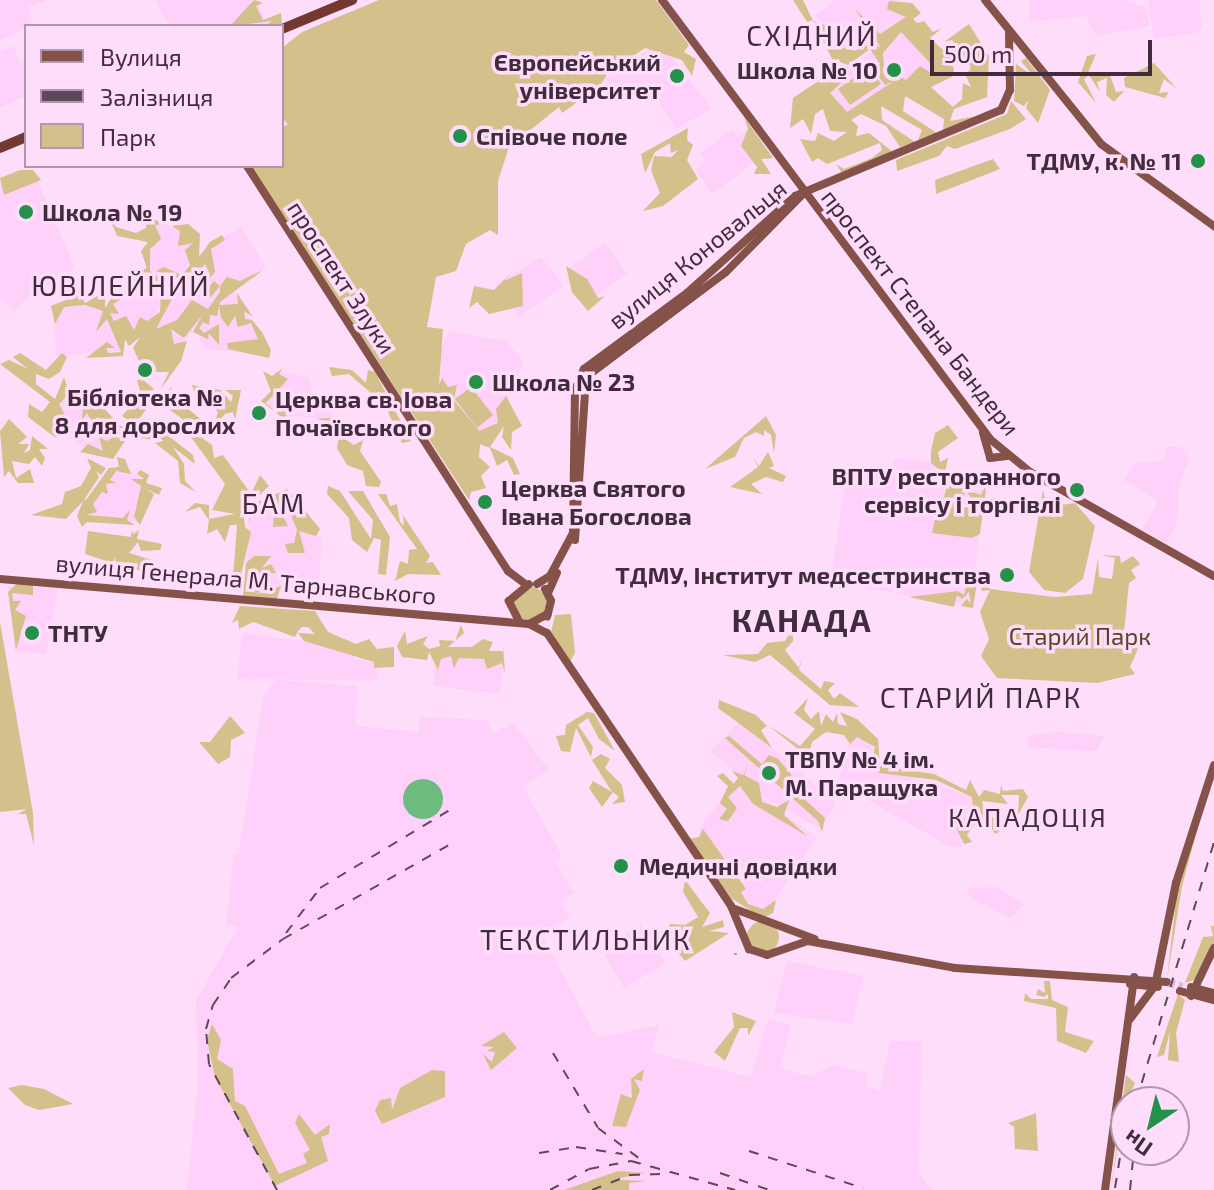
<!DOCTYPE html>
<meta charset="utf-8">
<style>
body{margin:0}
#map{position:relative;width:1214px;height:1190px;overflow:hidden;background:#fdddf9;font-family:"Exo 2",sans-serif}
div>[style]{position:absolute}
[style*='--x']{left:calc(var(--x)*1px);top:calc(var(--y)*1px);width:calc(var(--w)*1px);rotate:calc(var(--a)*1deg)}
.built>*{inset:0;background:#ffd0f9}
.green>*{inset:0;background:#d4c08b}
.round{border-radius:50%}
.water>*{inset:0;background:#6ebb80}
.stream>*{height:2px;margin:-1px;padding:0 1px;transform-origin:1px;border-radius:1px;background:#6ebb80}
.major-tunnel>*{height:8px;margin-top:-4px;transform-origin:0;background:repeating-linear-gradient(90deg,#d7bad4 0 8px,transparent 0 12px)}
.major>*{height:8px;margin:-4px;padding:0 4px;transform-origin:4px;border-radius:4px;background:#855249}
.highway>*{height:10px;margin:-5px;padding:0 5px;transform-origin:5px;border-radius:5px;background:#733930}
.rail>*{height:2px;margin-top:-1px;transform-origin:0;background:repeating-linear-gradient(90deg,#5d475a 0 10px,transparent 0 20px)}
.dots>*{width:22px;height:22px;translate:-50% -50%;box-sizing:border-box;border:4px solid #fdddf9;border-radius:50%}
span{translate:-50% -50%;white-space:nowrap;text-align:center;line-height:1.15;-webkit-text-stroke:7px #fdddf9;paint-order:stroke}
.poi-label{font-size:24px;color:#412c3e;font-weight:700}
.right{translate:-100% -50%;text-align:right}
.left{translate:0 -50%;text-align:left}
.street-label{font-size:24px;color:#412c3e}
.park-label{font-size:24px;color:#544620}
.neighbourhood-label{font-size:26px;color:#412c3e;letter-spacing:2px}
.quarter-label{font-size:28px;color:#412c3e;letter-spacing:2px}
.district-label{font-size:32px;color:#412c3e;font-weight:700;letter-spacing:2px}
.legend{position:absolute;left:24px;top:24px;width:260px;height:144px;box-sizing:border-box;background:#fdddf9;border:2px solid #b296ae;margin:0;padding:10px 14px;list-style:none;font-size:24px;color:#412c3e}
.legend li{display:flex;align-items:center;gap:16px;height:40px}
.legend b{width:40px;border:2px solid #b296ae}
.north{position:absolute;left:1110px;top:1086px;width:80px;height:80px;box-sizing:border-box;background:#fdddf9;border:2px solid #b296ae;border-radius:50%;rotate:215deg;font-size:22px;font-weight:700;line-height:32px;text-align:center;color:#412c3e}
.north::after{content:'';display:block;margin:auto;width:28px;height:36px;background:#24914a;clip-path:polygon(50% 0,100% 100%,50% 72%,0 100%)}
.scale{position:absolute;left:930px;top:40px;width:222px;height:36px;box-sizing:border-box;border:4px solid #412c3e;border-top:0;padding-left:10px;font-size:24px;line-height:28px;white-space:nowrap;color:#412c3e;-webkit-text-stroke:6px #fdddf9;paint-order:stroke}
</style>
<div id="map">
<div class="built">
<div style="clip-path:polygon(0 0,47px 0,28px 7px,33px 26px,0 40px)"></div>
<div style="clip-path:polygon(155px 0,257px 0,268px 26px,170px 26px)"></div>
<div style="clip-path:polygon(835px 0,898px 0,909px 15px,849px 60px,815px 15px)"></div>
<div style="clip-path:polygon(1030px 0,1124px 0,1145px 7px,1150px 26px,1096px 36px,1086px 16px,1030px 21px)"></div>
<div style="clip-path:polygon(1148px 0,1199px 0,1202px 26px,1197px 33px,1154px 38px)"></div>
<div style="clip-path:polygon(906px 23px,944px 74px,846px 117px,825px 89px)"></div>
<div style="clip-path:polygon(661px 41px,711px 109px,676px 129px,648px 83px,621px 103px,605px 79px)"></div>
<div style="clip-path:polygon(14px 46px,20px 63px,26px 61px,26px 96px,0 107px,0 52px)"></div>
<div style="clip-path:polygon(732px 129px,738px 137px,750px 129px,767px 152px,713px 194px,695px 170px,706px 162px,701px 153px)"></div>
<div style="clip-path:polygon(33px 170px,74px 266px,65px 282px,35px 288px,14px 312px,0 297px,0 183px)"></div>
<div style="clip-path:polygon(153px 221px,192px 233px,197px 245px,174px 291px,146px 271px)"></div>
<div style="clip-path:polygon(240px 227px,266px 267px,233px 287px,269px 354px,206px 349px,194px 329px,178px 348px,147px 330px,210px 246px)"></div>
<div style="clip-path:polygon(605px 243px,627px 273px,592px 299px,569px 269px)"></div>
<div style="clip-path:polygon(541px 257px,563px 286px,519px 316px,495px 285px)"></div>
<div style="clip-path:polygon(145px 272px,173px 292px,131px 345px,106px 308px)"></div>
<div style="clip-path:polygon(101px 305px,121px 333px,124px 350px,56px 356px,54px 308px)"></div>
<div style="clip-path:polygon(449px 332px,506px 341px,523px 362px,495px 439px,478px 436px,441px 391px,440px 349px)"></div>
<div style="clip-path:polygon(275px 372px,308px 377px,313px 396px,334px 399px,332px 419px,278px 415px,268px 406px)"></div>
<div style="clip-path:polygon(64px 390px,125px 432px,108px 457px,96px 456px,44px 419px)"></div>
<div style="clip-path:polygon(1167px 447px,1181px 447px,1189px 460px,1180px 482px,1177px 523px,1166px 543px,1143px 530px,1158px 501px,1124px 480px,1134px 463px,1163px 461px)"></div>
<div style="clip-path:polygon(897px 458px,946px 464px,943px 499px,879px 496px,944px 501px,946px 489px,983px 490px,972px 606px,830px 582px,848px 469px,879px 470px,879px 482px)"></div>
<div style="clip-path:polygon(119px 463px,144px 481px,137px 522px,84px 518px)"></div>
<div style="clip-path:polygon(282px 495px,303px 529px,322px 537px,318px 593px,245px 587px,250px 512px)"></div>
<div style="clip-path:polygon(8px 586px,58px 588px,46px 654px,15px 651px)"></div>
<div style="clip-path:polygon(243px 633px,345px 647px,355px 659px,376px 663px,378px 680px,237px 679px)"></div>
<div style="clip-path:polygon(437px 648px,504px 655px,500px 694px,433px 686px)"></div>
<div style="clip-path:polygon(275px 680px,357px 686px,356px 726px,418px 732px,420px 717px,487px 720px,493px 734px,513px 723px,549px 770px,523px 787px,562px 856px,554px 862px,574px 893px,561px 901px,570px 917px,541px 934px,597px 1038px,660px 1025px,651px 1052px,751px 1077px,768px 1019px,791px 1025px,780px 1068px,811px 1077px,832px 1065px,867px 1073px,866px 1086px,880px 1091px,890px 1041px,922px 1042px,918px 1174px,933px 1190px,187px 1190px,198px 1083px,196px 1001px,238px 927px,226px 924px,234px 854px,239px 854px,263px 697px)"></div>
<div style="clip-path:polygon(740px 721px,836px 803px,820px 829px,761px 795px,711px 751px)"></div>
<div style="clip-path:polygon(1057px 732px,1104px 736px,1097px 751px,1027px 747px,1028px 736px)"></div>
<div style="clip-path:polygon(852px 735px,874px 748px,868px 764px,974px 797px,976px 815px,960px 834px,963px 847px,949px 846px,838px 783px)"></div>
<div style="clip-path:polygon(737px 779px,817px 838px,767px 911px,750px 908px,698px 830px)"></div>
<div style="clip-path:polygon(997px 887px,1024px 904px,1010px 918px,967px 895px,970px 888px)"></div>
<div style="clip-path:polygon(641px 924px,665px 963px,624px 988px,601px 948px)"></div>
<div style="clip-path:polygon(787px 961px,863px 976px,852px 1024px,774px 1013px)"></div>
</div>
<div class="green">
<div style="clip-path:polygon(254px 0,263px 3px,256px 6px,263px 20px,281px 13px,282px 26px,264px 26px,272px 21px,230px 26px)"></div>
<div style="clip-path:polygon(379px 0,656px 0,689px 45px,684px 52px,696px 59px,692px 76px,682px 60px,645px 48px,609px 72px,599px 87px,562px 113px,559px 107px,509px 147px,498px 181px,498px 235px,490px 230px,466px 244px,456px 271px,436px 277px,427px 327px,443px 329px,439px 385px,442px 378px,448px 387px,457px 385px,454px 400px,479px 431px,498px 423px,496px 409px,506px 396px,522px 426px,512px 432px,511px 450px,502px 437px,504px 426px,490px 447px,513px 458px,520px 474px,514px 475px,507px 460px,497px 466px,490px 448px,480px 444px,479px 457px,490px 467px,481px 476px,486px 488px,471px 492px,469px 500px,250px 166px,282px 166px,282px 128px,288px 124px,282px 118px,282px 48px,302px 32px)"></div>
<div style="clip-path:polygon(evenodd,793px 0,803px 0,813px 21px,835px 28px,842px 47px,854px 51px,872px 43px,881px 48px,855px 9px,880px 34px,906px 17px,887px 9px,889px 1px,912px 3px,921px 13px,913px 19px,917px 23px,924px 21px,933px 32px,942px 28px,930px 38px,952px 58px,954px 72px,962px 72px,931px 87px,953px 107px,962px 99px,963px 83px,971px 87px,966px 76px,971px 67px,952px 40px,944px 42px,969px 24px,989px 56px,987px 97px,954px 109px,950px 121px,982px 115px,943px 130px,944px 119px,905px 96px,903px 111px,937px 133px,918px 140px,922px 130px,881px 106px,882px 120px,915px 142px,900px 147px,886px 126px,861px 114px,851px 120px,858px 126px,856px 136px,869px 133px,893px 152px,842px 173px,836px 164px,844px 169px,872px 158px,882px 150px,880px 143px,827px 164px,818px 158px,812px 162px,800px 139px,815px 141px,818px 133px,834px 141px,847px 132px,830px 131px,823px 109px,815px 114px,811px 134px,803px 119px,790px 128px,793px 98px,830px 73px,833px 79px,846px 65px,850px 75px,830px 93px,847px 112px,894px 81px,885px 85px,874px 70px,880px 64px,870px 49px,848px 65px,832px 59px,813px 20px,807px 22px,793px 0,901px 32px,931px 64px,933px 74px,920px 66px,906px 80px,884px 67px,883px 53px,901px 32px)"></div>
<div style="clip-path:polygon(1096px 54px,1088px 73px,1110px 75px,1116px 92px,1124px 91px,1114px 102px,1106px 95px,1107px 78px,1097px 82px,1100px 92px,1089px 75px,1084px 79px,1096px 103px,1078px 82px,1087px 56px)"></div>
<div style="clip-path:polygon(1026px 58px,1050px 90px,1038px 123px,1026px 108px,1029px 100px,1024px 106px,1014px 101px,1016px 64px,1033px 76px,1021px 61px)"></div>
<div style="clip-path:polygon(1154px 63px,1177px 89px,1164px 79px,1159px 93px,1169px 92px,1165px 98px,1125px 87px,1124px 78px)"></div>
<div style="clip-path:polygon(869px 67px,881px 84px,850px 105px,838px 89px)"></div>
<div style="clip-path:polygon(1011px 101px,1026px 119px,1010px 129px,955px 149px,947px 146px,939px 156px,897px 171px,896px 160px,1007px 114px)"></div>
<div style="clip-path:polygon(744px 117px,773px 158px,761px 159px,771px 174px,754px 174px,757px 167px,741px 146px,748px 129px)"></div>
<div style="clip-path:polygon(688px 128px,687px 140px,693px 145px,687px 160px,698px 179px,663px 206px,643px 211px,660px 193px,651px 170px,654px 156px,672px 157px,678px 150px,671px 153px,670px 143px,655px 152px,645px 173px,641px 154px)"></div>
<div style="clip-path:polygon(993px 159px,1000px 169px,936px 194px,935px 180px)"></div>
<div style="clip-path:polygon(20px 170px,33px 170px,41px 180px,4px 195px,0 178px)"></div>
<div style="clip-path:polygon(evenodd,147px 216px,164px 224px,155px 225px,161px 239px,150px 249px,150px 271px,173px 289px,180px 284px,156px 329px,177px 320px,192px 300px,208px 309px,220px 292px,220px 286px,209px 299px,203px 294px,214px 281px,220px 286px,227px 277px,240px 281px,263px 270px,220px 302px,217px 316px,210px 315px,209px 325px,203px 322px,199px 328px,204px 333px,219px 324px,219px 345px,209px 333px,208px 339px,193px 332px,203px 314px,184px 338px,171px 329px,174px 344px,187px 341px,181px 361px,160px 390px,169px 372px,150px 372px,153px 361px,141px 365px,133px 348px,140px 337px,129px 346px,125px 339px,123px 356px,86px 358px,107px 342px,115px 348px,106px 348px,108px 353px,121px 352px,107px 319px,96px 332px,103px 311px,85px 305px,64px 307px,55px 324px,51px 306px,71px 298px,60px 287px,71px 273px,85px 303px,105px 292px,105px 308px,118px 288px,129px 286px,130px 275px,147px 268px,141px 251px,148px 242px,117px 236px,109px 217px,116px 227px,136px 233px,146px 228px,147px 216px,146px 277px,153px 298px,153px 288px,161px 288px,160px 312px,147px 321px,140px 317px,134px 330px,126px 316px,114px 321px,110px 313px,119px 314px,113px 304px,141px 288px,146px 277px)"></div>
<div style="clip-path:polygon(188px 224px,200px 234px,199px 257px,210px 242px,222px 235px,225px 240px,211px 249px,215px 272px,189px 302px,193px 290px,187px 284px,196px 285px,209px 272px,205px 264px,183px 288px,179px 279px,156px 271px,164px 267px,182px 275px,190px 265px,185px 250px,193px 243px,178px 246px,180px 231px,172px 226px)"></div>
<div style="clip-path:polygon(566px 266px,587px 279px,598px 298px,605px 296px,588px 311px,572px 292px)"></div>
<div style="clip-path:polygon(513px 271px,504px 281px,522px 273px,523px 306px,489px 314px,477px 302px,469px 308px,474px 286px,494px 290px)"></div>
<div style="clip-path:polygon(237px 293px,253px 317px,244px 311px,245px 319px,252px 320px,262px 332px,271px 350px,269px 358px,228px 349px,227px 343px,258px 339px,251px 323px,238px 327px,235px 316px,228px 327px,221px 318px,219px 305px,238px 304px)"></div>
<div style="clip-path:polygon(20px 353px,46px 370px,62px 353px,67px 357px,60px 372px,49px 379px,36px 374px,36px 384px,55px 399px,64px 377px,69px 392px,88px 403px,95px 398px,120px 426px,134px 427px,113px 459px,80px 452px,88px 444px,103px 451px,99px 437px,107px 441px,114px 437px,98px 417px,92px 422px,87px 413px,82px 420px,83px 406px,68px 395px,59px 404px,71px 427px,67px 434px,61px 423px,56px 438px,28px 417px,29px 404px,42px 412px,50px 402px,0 364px,9px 360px,28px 369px,13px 357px)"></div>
<div style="clip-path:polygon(329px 367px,352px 370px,366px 383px,368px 370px,375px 372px,411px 441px,402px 443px,379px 392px,372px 394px,349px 374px,332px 376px)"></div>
<div style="clip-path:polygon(283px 368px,279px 374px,288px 379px,266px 403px,276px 413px,292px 408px,284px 419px,261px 401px,271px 391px,263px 371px,272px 376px)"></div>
<div style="clip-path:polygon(142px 379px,154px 389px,144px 405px,155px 398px,135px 424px,122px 416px,141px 395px,137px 380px)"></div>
<div style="clip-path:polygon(192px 385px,220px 390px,231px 402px,233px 396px,225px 390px,241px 390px,235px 420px,233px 412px,225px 414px,206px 436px,160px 403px,172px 386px,166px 405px,182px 404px,208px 425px,215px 421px,218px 412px,208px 402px,198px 405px)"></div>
<div style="clip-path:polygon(471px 387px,493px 415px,477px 428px,455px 399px)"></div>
<div style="clip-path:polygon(766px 416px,776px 435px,774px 453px,771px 435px,764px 430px,764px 436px,756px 432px,744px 438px,735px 457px,705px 469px)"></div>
<div style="clip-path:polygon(341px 417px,340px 436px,354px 445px,363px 440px,360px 451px,381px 482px,379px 487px,366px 486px,363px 471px,347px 465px,337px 448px,339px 437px,324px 429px,333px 422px,316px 419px)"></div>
<div style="clip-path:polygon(9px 419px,27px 437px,18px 444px,29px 444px,24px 453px,30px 450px,32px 436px,48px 449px,39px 449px,45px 458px,42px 466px,35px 457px,29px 464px,12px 461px,16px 478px,30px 469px,34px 483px,18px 483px,9px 471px,4px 477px,0 431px)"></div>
<div style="clip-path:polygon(148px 420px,193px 455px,195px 464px,173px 447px,184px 464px,185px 481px,196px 492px,180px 483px,178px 461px,155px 443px,163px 441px,154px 431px,145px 428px,153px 440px,135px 437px)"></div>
<div style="clip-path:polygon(180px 422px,212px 445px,214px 458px,223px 455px,251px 494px,260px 475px,269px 486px,250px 504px,242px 499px,245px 527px,251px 532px,239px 583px,233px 577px,237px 525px,230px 525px,225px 542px,217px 529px,207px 534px,209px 520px,200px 507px,185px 512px,195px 503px,209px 505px,209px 519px,235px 514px,212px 510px,225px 484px)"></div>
<div style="clip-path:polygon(948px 425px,958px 438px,938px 452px,940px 462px,948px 458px,945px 474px,931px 463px,931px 451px,935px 433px)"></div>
<div style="clip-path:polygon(768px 452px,774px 466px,769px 468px,786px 476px,783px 482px,766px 477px,751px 484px,762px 494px,730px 487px,758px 467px,753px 457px,759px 466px)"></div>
<div style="clip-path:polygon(117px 457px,125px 459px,131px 474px,116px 471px,110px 480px,116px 483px,106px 484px,108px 494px,102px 492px,93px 504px,97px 512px,86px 515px,123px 518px,130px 510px,127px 520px,135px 525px,87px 522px,82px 527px,77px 516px,83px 501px,66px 519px,31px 515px,62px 504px,65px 492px,81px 486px,91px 468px,87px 458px,106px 468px,101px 475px,96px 471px,99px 477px,84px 500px,86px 500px,109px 468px,119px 467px)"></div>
<div style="clip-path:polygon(140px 470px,149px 475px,146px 483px,162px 488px,159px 495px,144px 488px,154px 494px,140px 525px,134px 517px,141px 486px,131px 479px,144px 479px,137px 474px)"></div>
<div style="clip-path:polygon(950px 471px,965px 490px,962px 510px,973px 501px,966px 490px,981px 495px,987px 482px,980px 534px,972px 538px,932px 533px,935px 519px,943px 517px,932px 504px,944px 497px)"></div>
<div style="clip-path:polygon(328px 486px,340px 491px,371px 539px,373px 520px,348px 491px,363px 491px,390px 537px,386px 575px,378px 574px,381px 540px,374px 538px,367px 552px,352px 540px,349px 518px,327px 494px)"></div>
<div style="clip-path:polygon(287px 489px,320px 529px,316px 536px,299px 531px,305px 553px,288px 553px,285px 544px,294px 543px,297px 530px,289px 510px,281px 512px,288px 526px,273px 527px,274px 506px,253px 512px,248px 524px,253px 504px)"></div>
<div style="clip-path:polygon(1043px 490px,1047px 507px,1075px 503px,1095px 526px,1083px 579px,1065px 593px,1044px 590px,1029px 572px)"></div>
<div style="clip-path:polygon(378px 494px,386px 494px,390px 506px,397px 504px,400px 522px,404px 526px,403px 515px,430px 556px,426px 563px,433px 562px,441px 575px,408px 574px,395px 581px,400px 561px,408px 564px,409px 550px,417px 549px)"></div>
<div style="clip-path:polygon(132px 529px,133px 534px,139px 530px,137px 539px,162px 544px,160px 550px,141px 551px,138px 542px,129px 553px,152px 560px,152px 572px,116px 567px,115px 556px,113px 563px,85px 554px,88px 531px,131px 537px)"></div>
<div style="clip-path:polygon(1101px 555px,1120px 556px,1121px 563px,1133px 556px,1140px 564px,1131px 570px,1136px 578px,1129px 583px,1123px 642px,1145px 633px,1130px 667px,1135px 674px,1097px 683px,997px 678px,981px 656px,989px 639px,980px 612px,990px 590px,981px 591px,983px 583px,990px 589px,1055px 597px,1092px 594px,1098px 558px,1099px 577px,1112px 579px,1115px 558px)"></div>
<div style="clip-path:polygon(254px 556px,271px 556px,262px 568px,271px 564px,276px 573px,257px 574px,267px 586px,256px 594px,281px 586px,277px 599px,243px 596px,246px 563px)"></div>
<div style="clip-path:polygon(977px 582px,973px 608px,961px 606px,967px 599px,971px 604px,969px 592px,962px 599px,957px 595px,954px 607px,909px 597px,958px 591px,964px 595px,967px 583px)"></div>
<div style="clip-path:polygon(18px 583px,33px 585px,33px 595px,12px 593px,13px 601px,21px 601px,15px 610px,26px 616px,16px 650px,8px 592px)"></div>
<div class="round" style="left:513px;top:587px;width:34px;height:34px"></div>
<div style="clip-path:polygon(240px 606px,315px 611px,328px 632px,356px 644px,369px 639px,377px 649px,394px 647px,394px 667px,374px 668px,374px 662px,304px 641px,298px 633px,315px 634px,308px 627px,302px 627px,298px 631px,295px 637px,253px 622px,239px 629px,238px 620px,232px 623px)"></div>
<div style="clip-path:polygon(571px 614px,575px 653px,570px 662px,551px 632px,555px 615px)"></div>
<div style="clip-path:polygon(0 622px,33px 813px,34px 845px,26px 814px,18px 814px,27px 809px,0 812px)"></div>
<div style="clip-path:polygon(461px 625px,464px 633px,448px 647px,472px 647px,483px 639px,493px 642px,489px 651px,503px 651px,503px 645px,505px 673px,502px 663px,487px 669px,484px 659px,459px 658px,454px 668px,451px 656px,441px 659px,438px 670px,429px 652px,427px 660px,402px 657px,397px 646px,405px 631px,407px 644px,428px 636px,423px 644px,429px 649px,440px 646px,439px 640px,455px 641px)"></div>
<div style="clip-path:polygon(793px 628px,793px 641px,785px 650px,799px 668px,804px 652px,799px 670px,821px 689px,824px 681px,835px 683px,828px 690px,834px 699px,840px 693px,859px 707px,830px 705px,770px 655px,755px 662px,723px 655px,758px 654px,767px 643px,785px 641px)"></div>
<div style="clip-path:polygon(808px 698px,804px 710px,811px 719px,819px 711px,821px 726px,826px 714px,833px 722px,837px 713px,838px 724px,847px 726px,840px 712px,857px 719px,878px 739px,880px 766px,934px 774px,966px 790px,970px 780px,979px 797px,984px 790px,1000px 794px,1001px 785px,1003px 791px,1023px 789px,1028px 797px,1018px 815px,1019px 795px,1001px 795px,1008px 804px,982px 801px,986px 816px,1017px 821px,995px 834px,990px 826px,974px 825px,967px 835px,972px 842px,964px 844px,953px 822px,974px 817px,972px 797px,936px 780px,879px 773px,871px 765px,875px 747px,857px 737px,850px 744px,844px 735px,826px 732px,812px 742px,808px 757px,828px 773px,768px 725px,800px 746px,815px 729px,794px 713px)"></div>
<div style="clip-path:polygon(719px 700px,756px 715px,767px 726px,761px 730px,772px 748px,718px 708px)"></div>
<div style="clip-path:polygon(587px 712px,594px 713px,615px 751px,599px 739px,588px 718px,578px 725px,593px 747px,591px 757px,576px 728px,570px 752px,561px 751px,556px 736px,565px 735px,566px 725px)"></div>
<div style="clip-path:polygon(230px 716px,245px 733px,231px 740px,230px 757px,218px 764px,199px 742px,210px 742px)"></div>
<div style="clip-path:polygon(729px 736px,762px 764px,769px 755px,778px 759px,791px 774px,791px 787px,825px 818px,822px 832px,818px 821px,725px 738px)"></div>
<div style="clip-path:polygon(601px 754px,610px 759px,605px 768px,622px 785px,625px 802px,612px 804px,619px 797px,613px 792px,602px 807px,589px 788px,593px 781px,612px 792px,592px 760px)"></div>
<div style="clip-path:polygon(748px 765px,744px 775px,759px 783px,762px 802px,777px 807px,789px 800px,784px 815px,807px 836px,753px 804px,740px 786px,728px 797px,737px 808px,728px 821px,719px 819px,727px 809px,720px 803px,728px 786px,717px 776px,723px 773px,734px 784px,738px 778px,732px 771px,743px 775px)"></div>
<div style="clip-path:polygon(1201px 816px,1182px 886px,1167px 979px,1177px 891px)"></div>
<div style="clip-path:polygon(703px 829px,746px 889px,741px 892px,748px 904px,763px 909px,776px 900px,773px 913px,763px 918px,732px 899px,688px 839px,699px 837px)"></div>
<div style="clip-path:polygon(685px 880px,710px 913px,702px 927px,723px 920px,724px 927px,709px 931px,729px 933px,685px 961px,675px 949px,686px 949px,689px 933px,676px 930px,668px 938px,664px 934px,670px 924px,685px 925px,698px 917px,683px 892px)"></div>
<div class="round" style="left:747px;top:921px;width:32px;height:32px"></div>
<div style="clip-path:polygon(1211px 926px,1214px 926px,1214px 946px,1197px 979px,1185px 983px,1203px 937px,1213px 936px)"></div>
<div style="clip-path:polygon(1044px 981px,1050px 981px,1052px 1000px,1068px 1007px,1065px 1032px,1094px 1041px,1086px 1053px,1057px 1041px,1056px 1008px,1024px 1001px,1025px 993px,1031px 999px,1048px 999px,1048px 994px,1044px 997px,1036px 995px,1038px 989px,1045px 993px)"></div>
<div style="clip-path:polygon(1178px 994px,1185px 1000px,1176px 1033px,1179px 1062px,1168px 1060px,1170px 1031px,1164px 1055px,1157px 1057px)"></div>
<div style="clip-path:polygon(732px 1012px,756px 1021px,748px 1036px,748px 1028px,740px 1028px,725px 1061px,714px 1052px,734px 1027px)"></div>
<div style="clip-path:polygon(212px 1024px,221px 1040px,217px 1059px,233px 1069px,235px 1101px,245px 1106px,279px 1174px,307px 1163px,303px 1154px,310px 1150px,295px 1123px,299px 1114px,315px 1135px,330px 1124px,329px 1134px,321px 1137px,328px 1161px,275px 1186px,215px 1077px,207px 1040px)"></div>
<div style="clip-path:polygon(504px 1032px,517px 1048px,491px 1070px,483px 1054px,492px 1062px,495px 1052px,487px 1051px,494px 1047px,481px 1046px)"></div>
<div style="clip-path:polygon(644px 1069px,642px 1081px,634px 1079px,640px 1090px,626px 1127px,612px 1126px,621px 1094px,632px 1098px,631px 1079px)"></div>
<div style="clip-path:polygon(432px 1070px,445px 1071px,445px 1097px,382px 1124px,375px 1111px,380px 1100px,391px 1098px,392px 1110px,400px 1088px)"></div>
<div style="clip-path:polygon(1126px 1075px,1135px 1083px,1123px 1112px,1111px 1190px)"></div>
<div style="clip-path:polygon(21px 1085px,44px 1089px,73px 1104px,39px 1110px,25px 1105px,8px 1088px)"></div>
<div style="clip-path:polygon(1036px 1113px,1038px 1151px,1015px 1149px,1014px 1127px,1008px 1123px)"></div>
<div style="clip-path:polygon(618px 1171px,645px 1173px,620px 1178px,618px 1180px,646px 1181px,629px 1183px,629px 1190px,564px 1190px)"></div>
</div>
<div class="water">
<div class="round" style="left:403px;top:779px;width:40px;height:40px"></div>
</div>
<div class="stream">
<div style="--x:735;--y:954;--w:1;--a:0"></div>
</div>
<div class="major-tunnel">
<div style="--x:1167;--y:982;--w:16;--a:18"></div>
</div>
<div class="major">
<div style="--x:662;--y:0;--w:548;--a:53.23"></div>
<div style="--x:990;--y:439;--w:52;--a:39.5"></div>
<div style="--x:1030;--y:472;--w:211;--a:29.5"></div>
<div style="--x:985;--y:0;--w:185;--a:51.1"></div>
<div style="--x:1101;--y:144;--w:140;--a:36"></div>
<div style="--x:247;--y:166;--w:482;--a:57.2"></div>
<div style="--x:508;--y:571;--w:21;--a:37"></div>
<div style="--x:983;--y:433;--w:26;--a:74"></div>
<div style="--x:990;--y:458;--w:17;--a:-7"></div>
<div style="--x:575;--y:540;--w:163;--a:-86.1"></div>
<div style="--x:586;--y:377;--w:175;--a:-36.9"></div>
<div style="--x:726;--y:272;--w:111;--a:-45.4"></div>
<div style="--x:0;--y:579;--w:531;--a:4.86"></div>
<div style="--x:529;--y:624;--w:21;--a:-28"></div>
<div style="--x:537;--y:584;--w:15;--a:-32"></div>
<div style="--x:550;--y:576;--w:49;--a:-61.9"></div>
<div style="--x:573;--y:533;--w:143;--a:-89.2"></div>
<div style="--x:575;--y:390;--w:23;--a:-67"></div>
<div style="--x:584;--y:369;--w:128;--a:-36.4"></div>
<div style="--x:687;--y:293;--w:145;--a:-41.9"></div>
<div style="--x:795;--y:196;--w:223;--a:-22.7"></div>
<div style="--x:1001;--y:110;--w:22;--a:-66"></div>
<div style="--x:1010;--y:90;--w:58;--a:-91"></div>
<div style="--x:545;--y:589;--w:13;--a:63"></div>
<div style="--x:551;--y:601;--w:16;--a:104"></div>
<div style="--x:548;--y:593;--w:22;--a:-66"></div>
<div style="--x:520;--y:623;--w:25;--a:-117"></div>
<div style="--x:509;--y:601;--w:26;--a:-40"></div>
<div style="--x:529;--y:624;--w:20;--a:27"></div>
<div style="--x:547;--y:633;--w:329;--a:56"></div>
<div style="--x:731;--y:906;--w:47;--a:67.3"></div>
<div style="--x:749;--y:949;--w:19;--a:18"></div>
<div style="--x:767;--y:955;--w:43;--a:-18.9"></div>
<div style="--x:808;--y:941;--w:149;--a:10.4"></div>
<div style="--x:955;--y:968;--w:212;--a:3.8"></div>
<div style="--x:735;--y:909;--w:85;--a:20.6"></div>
<div style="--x:1130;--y:984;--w:28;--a:6"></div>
<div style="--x:1155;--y:986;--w:105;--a:-78.5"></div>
<div style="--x:1176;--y:883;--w:124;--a:-72.1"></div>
<div style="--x:1191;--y:987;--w:24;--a:15"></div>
<div style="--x:1180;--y:991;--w:35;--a:15"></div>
<div style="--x:1191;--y:996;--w:53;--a:-64.4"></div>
<div style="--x:1130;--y:1019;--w:38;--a:-53"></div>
<div style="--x:1105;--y:1190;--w:215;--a:-82.2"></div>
</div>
<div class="highway">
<div style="--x:282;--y:29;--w:76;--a:-22.5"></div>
<div style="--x:0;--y:148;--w:28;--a:-23"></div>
</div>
<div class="rail">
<div style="--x:286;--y:933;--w:56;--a:-52.9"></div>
<div style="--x:320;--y:888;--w:155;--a:-31"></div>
<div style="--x:553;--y:1053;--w:87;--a:59"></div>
<div style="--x:598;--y:1128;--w:52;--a:36.4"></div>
<div style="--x:1136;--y:1102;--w:271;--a:-73.3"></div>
<div style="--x:576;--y:1147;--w:47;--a:8.7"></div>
<div style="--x:749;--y:1151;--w:120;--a:18"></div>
<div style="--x:539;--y:1153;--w:36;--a:-9"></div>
<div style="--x:720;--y:1173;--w:52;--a:19.1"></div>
<div style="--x:1115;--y:1188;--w:69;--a:-80.8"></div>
<div style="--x:277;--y:1190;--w:143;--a:-118.4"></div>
<div style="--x:209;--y:1064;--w:35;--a:-95"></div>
<div style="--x:206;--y:1029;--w:25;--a:-74"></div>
<div style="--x:213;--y:1005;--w:32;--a:-56"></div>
<div style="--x:231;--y:978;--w:65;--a:-36.9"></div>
<div style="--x:283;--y:939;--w:195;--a:-29.5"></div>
<div style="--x:550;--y:1190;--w:44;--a:-28.3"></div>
<div style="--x:589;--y:1169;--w:43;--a:-10.8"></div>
<div style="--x:631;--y:1161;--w:108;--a:15.6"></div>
<div style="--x:592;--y:1190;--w:41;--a:-21.5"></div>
<div style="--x:630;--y:1175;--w:31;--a:-2"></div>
<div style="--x:1130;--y:1190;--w:40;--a:-84.3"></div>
</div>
<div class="dots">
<div style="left:894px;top:70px;background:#24914a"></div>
<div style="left:677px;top:76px;background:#24914a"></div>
<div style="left:460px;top:136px;background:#24914a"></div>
<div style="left:1198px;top:161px;background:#24914a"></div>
<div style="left:26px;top:212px;background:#24914a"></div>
<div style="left:145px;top:370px;background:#24914a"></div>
<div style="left:476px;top:382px;background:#24914a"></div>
<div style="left:259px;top:413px;background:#24914a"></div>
<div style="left:1077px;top:490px;background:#24914a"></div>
<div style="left:485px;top:502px;background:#24914a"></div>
<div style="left:1007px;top:575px;background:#24914a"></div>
<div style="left:32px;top:633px;background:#24914a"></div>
<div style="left:769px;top:773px;background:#24914a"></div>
<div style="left:621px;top:866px;background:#24914a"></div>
</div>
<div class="poi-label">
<span class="right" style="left:661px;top:76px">Європейський<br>університет</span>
<span class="right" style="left:878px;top:70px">Школа № 10</span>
<span class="left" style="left:476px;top:136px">Співоче поле</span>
<span class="right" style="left:1182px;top:161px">ТДМУ, к. № 11</span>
<span class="left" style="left:42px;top:212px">Школа № 19</span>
<span class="left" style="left:492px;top:382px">Школа № 23</span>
<span style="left:145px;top:411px">Бібліотека №<br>8 для дорослих</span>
<span class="left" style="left:275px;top:413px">Церква св. Іова<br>Почаївського</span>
<span class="right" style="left:1061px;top:490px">ВПТУ ресторанного<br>сервісу і торгівлі</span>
<span class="left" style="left:501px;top:502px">Церква Святого<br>Івана Богослова</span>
<span class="right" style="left:991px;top:575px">ТДМУ, Iнститут медсестринства</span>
<span class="left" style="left:48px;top:633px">ТНТУ</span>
<span class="left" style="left:785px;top:773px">ТВПУ № 4 ім.<br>М. Паращука</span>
<span class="left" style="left:639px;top:866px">Медичні довідки</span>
</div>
<div class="street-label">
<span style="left:697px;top:254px;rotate:-39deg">вулиця Коновальця</span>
<span style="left:342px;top:277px;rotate:57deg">проспект Злуки</span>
<span style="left:921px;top:312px;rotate:52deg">проспект Степана Бандери</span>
<span style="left:246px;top:579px;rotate:5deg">вулиця Генерала М. Тарнавського</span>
</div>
<div class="park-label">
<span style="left:1080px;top:636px">Старий Парк</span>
</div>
<div class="neighbourhood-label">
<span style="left:1028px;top:817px">КАПАДОЦІЯ</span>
</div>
<div class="quarter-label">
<span style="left:812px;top:35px">СХІДНИЙ</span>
<span style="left:121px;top:285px">ЮВІЛЕЙНИЙ</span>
<span style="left:274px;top:503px">БАМ</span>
<span style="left:981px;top:697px">СТАРИЙ ПАРК</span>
<span style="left:586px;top:939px">ТЕКСТИЛЬНИК</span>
</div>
<div class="district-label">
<span style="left:802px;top:619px">КАНАДА</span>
</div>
<ul class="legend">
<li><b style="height:10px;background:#855249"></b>Вулиця</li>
<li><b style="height:10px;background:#5d475a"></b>Залізниця</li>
<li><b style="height:22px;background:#d4c08b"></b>Парк</li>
</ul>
<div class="north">Пн</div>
<div class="scale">500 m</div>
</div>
